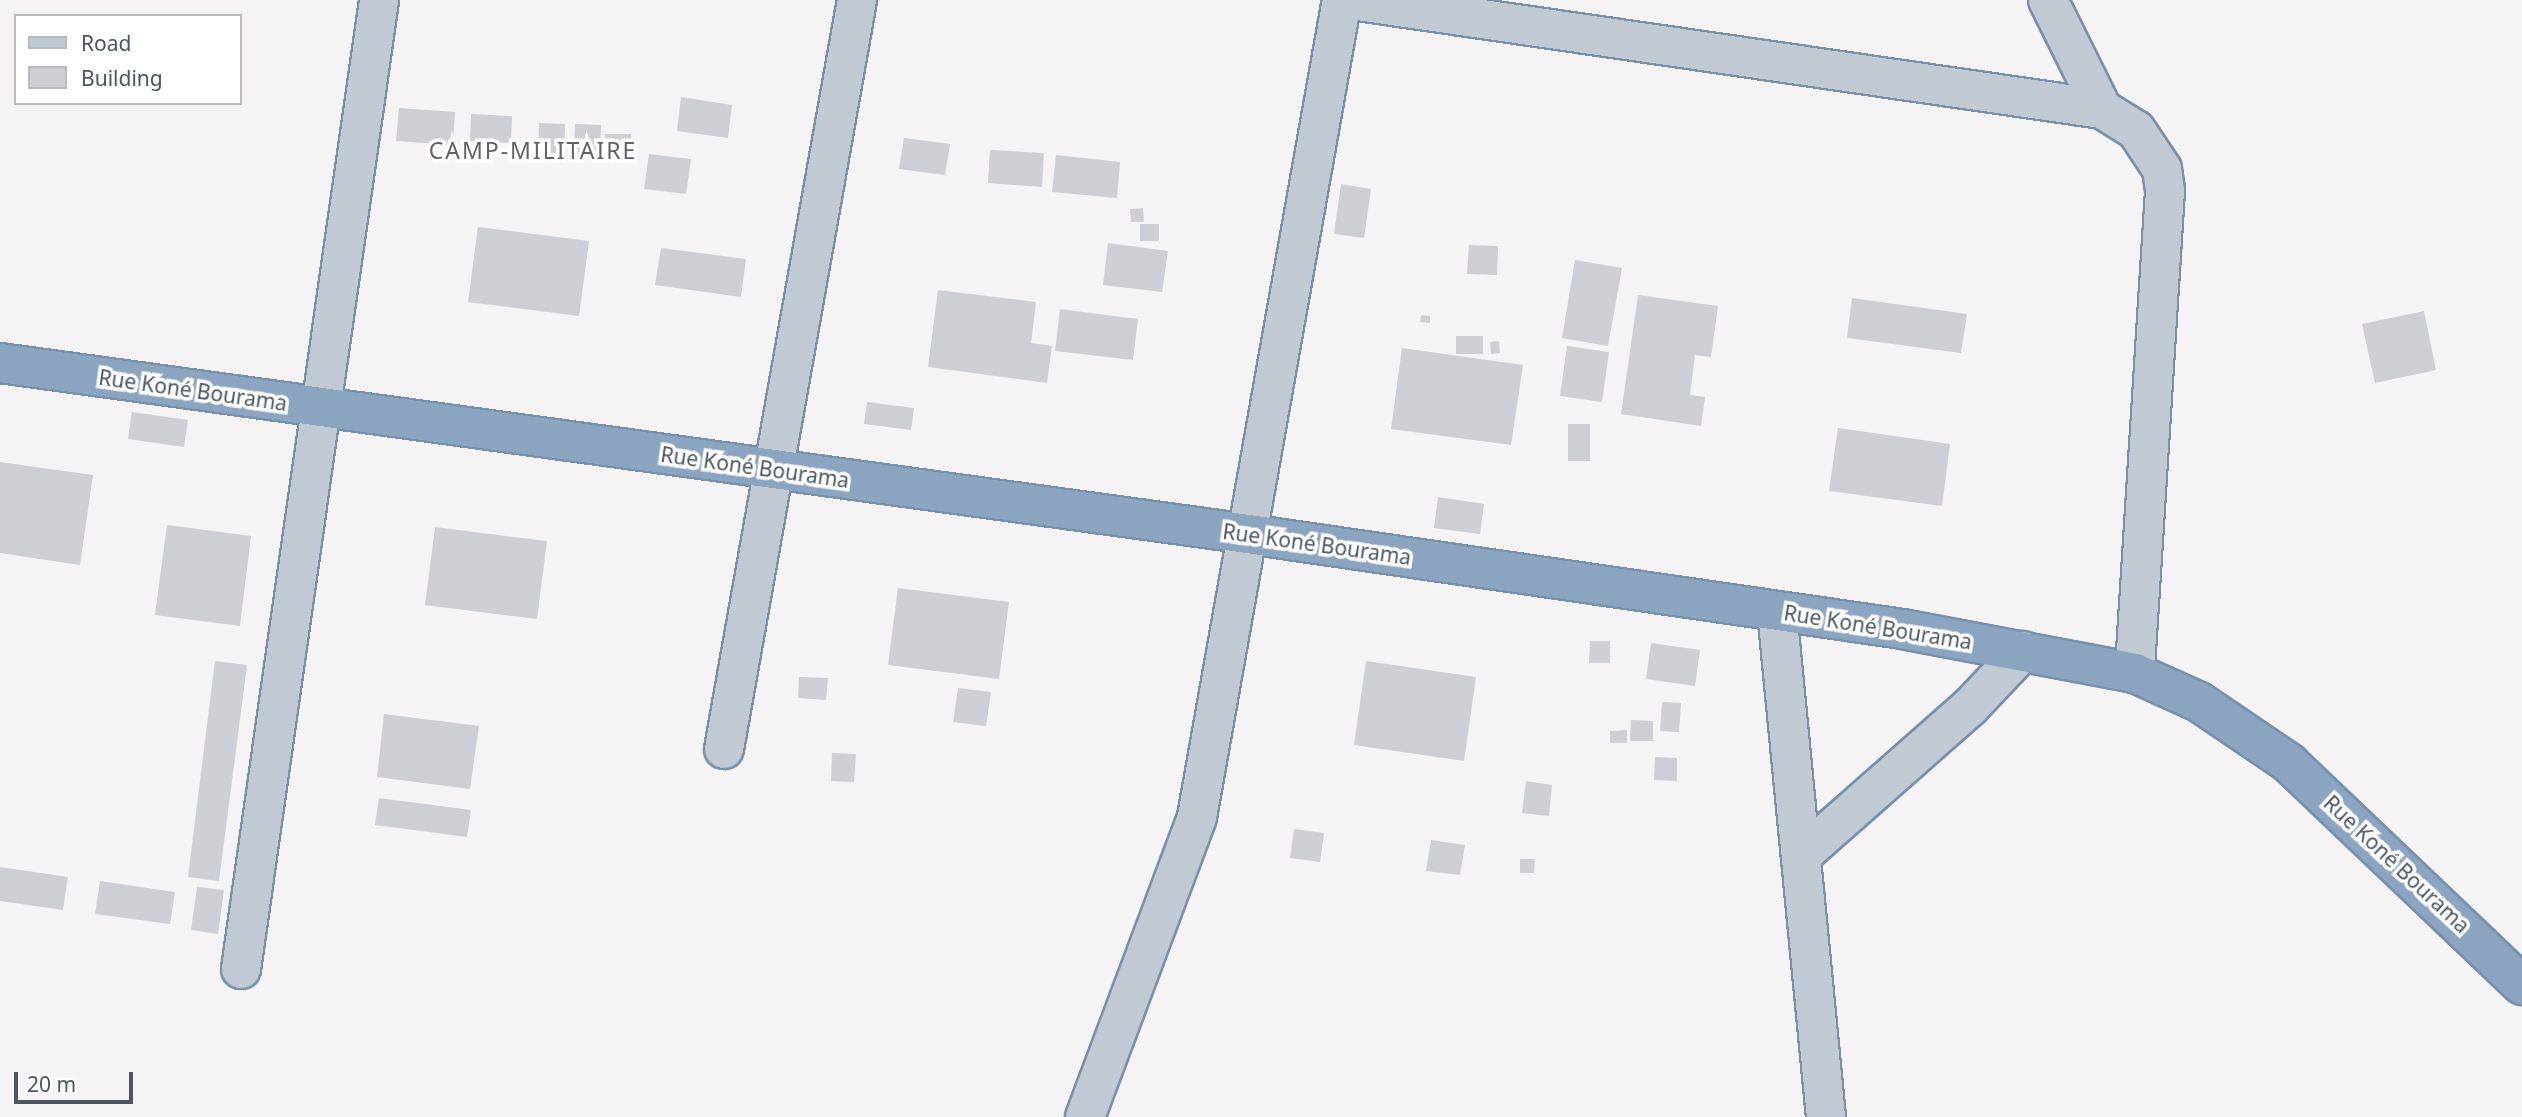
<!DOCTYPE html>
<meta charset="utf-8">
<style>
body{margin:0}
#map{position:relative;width:2522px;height:1117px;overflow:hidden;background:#f5f3f3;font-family:"Noto Sans",sans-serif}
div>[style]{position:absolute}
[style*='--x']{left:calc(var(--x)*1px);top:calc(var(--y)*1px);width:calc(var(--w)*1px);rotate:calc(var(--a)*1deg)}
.building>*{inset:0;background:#cdcfd5}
.roads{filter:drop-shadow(2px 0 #7690ad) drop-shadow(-2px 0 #7690ad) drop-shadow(0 2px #7690ad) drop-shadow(0 -2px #7690ad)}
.minor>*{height:38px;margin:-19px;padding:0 19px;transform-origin:19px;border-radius:19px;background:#c1cad2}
.highway>*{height:38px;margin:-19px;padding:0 19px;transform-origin:19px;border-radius:19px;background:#8ba5c1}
span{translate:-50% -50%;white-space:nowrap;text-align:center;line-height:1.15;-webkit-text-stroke:7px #fff;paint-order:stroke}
.street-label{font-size:21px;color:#4a5661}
.neighbourhood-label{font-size:23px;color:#5f6368;letter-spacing:2px}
.legend{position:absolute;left:14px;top:14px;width:228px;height:91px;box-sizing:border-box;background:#fff;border:2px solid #b7bbc0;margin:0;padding:9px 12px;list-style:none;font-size:21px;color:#4a5661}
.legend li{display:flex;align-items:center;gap:14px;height:35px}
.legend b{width:35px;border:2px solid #b7bbc0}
.scale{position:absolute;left:14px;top:1072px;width:119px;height:32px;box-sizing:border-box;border:4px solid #4a5661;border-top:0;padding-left:9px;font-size:21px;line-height:24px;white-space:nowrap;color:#4a5661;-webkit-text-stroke:5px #fff;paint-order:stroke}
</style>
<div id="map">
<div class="building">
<div style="clip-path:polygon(681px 97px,732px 105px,728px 138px,677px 131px)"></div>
<div style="clip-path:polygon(399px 108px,455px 112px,453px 145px,396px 141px)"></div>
<div style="clip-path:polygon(471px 114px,512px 116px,511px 143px,470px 141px)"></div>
<div style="clip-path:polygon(539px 123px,565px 124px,564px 161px,538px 160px)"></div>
<div style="clip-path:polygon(575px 124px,601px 125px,600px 155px,574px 155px)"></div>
<div style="clip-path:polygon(605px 134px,631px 134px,631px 155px,605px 154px)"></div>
<div style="clip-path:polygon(904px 138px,950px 144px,945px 175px,899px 169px)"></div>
<div style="clip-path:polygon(990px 150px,1044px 153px,1042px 187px,988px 183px)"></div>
<div style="clip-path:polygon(649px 154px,691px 159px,686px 194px,644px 189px)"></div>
<div style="clip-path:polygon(1056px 155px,1120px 162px,1117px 198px,1052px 192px)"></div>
<div style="clip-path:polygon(1341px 184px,1371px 189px,1364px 238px,1334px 234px)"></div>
<div style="clip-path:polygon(1143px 208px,1144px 222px,1131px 222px,1130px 209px)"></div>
<div style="clip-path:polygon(1140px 224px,1159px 224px,1159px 241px,1140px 241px)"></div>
<div style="clip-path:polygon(478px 227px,589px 241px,579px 316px,468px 302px)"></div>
<div style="clip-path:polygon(1108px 243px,1168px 251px,1162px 292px,1103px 285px)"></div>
<div style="clip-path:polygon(1469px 245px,1498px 246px,1497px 275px,1467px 274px)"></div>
<div style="clip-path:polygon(661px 248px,746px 259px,741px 297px,655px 285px)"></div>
<div style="clip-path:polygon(1575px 260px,1622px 268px,1608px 346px,1562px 338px)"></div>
<div style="clip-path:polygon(938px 290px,1036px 302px,1031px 343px,1052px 346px,1047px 383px,928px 367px)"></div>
<div style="clip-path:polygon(1638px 295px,1718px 306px,1711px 357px,1695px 355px,1690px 395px,1705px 397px,1701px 426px,1621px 414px)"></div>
<div style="clip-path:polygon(1852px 298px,1967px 314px,1961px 353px,1847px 338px)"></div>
<div style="clip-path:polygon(1060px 309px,1138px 319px,1133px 360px,1055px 351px)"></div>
<div style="clip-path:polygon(2424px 311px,2436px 370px,2375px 383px,2362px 324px)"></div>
<div style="clip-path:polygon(1421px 315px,1430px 316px,1430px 323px,1420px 322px)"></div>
<div style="clip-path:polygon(1456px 336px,1483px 336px,1483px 354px,1456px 354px)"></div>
<div style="clip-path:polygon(1499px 341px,1500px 353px,1491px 354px,1490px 342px)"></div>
<div style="clip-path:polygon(1567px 346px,1609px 352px,1602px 402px,1560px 396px)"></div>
<div style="clip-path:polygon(1402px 348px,1523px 365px,1511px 445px,1391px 429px)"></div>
<div style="clip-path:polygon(867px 402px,914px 408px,911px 430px,864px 424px)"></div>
<div style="clip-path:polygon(132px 412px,188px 420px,184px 447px,128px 439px)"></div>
<div style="clip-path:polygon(1568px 424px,1590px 424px,1590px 461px,1568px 461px)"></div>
<div style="clip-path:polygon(1838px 428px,1950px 444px,1942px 506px,1829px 491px)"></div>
<div style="clip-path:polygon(0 462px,93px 475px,80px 565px,0 553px)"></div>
<div style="clip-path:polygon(1438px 497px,1484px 504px,1480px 534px,1434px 528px)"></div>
<div style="clip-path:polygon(167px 525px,251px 536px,240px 626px,155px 615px)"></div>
<div style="clip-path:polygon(435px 527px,547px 541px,537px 619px,425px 605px)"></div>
<div style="clip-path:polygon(898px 588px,1009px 602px,999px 679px,888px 665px)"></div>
<div style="clip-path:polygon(1590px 641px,1610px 641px,1610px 663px,1589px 663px)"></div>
<div style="clip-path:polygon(1651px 643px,1700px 650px,1695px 686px,1646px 679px)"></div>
<div style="clip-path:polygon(215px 661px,247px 665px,219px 881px,188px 877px)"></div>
<div style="clip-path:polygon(1366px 661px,1476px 677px,1464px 761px,1354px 745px)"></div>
<div style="clip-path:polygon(799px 677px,828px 678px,826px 700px,798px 698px)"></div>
<div style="clip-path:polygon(958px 688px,991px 692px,986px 726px,953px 722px)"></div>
<div style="clip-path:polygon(1662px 702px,1681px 703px,1679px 732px,1660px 731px)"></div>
<div style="clip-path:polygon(384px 714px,479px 726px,470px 789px,377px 777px)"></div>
<div style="clip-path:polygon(1631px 720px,1653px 721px,1653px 741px,1630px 741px)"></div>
<div style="clip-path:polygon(1627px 730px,1627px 743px,1610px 743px,1610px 731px)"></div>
<div style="clip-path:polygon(832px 753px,856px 754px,854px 782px,831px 781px)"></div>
<div style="clip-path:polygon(1655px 757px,1677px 758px,1677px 781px,1654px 780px)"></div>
<div style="clip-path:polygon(1526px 781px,1552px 785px,1549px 816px,1522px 813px)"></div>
<div style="clip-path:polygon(379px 798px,471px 810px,467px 837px,375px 825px)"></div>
<div style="clip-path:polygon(1294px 829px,1324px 833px,1320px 862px,1290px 858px)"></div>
<div style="clip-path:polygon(1431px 840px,1465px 845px,1460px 875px,1426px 871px)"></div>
<div style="clip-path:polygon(1520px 859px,1535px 859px,1534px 873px,1520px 873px)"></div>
<div style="clip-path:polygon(0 867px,68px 877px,63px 910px,0 901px)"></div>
<div style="clip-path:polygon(100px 881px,175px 892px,170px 924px,95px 914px)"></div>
<div style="clip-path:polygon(197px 887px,224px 890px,218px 934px,191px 930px)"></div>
</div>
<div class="roads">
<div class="minor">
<div style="--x:1351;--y:0;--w:759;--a:8.26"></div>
<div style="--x:2102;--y:109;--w:40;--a:32"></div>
<div style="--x:2136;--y:130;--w:47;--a:56.3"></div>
<div style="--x:2162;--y:169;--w:22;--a:82"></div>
<div style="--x:2165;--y:191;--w:483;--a:93.6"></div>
<div style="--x:2048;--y:0;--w:122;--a:63.6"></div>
<div style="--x:1777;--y:611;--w:508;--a:84.47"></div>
<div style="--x:724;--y:749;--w:761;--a:-79.93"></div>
<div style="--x:1802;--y:855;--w:224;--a:-41.4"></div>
<div style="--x:1970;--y:707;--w:77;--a:-46.6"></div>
<div style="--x:241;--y:969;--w:979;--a:-81.89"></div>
<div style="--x:1085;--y:1117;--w:320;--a:-69.5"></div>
<div style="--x:1197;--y:817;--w:830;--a:-79.94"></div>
</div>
<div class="highway">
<div style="--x:0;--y:363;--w:1260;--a:7.8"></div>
<div style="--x:1248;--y:534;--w:661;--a:8.26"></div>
<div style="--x:1902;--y:629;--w:237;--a:10.7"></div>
<div style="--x:2135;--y:673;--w:70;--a:24.4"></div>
<div style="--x:2199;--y:702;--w:109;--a:34.1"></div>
<div style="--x:2289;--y:763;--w:322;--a:43.6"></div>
</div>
</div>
<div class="street-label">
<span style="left:193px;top:390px;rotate:8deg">Rue Koné Bourama</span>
<span style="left:755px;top:467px;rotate:8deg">Rue Koné Bourama</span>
<span style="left:1317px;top:544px;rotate:8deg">Rue Koné Bourama</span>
<span style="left:1878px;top:627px;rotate:9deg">Rue Koné Bourama</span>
<span style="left:2397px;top:864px;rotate:43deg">Rue Koné Bourama</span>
</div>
<div class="neighbourhood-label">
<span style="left:533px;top:150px">CAMP-MILITAIRE</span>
</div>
<ul class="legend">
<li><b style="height:9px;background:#c1cad2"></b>Road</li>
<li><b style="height:19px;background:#cdcfd5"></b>Building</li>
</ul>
<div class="scale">20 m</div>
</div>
